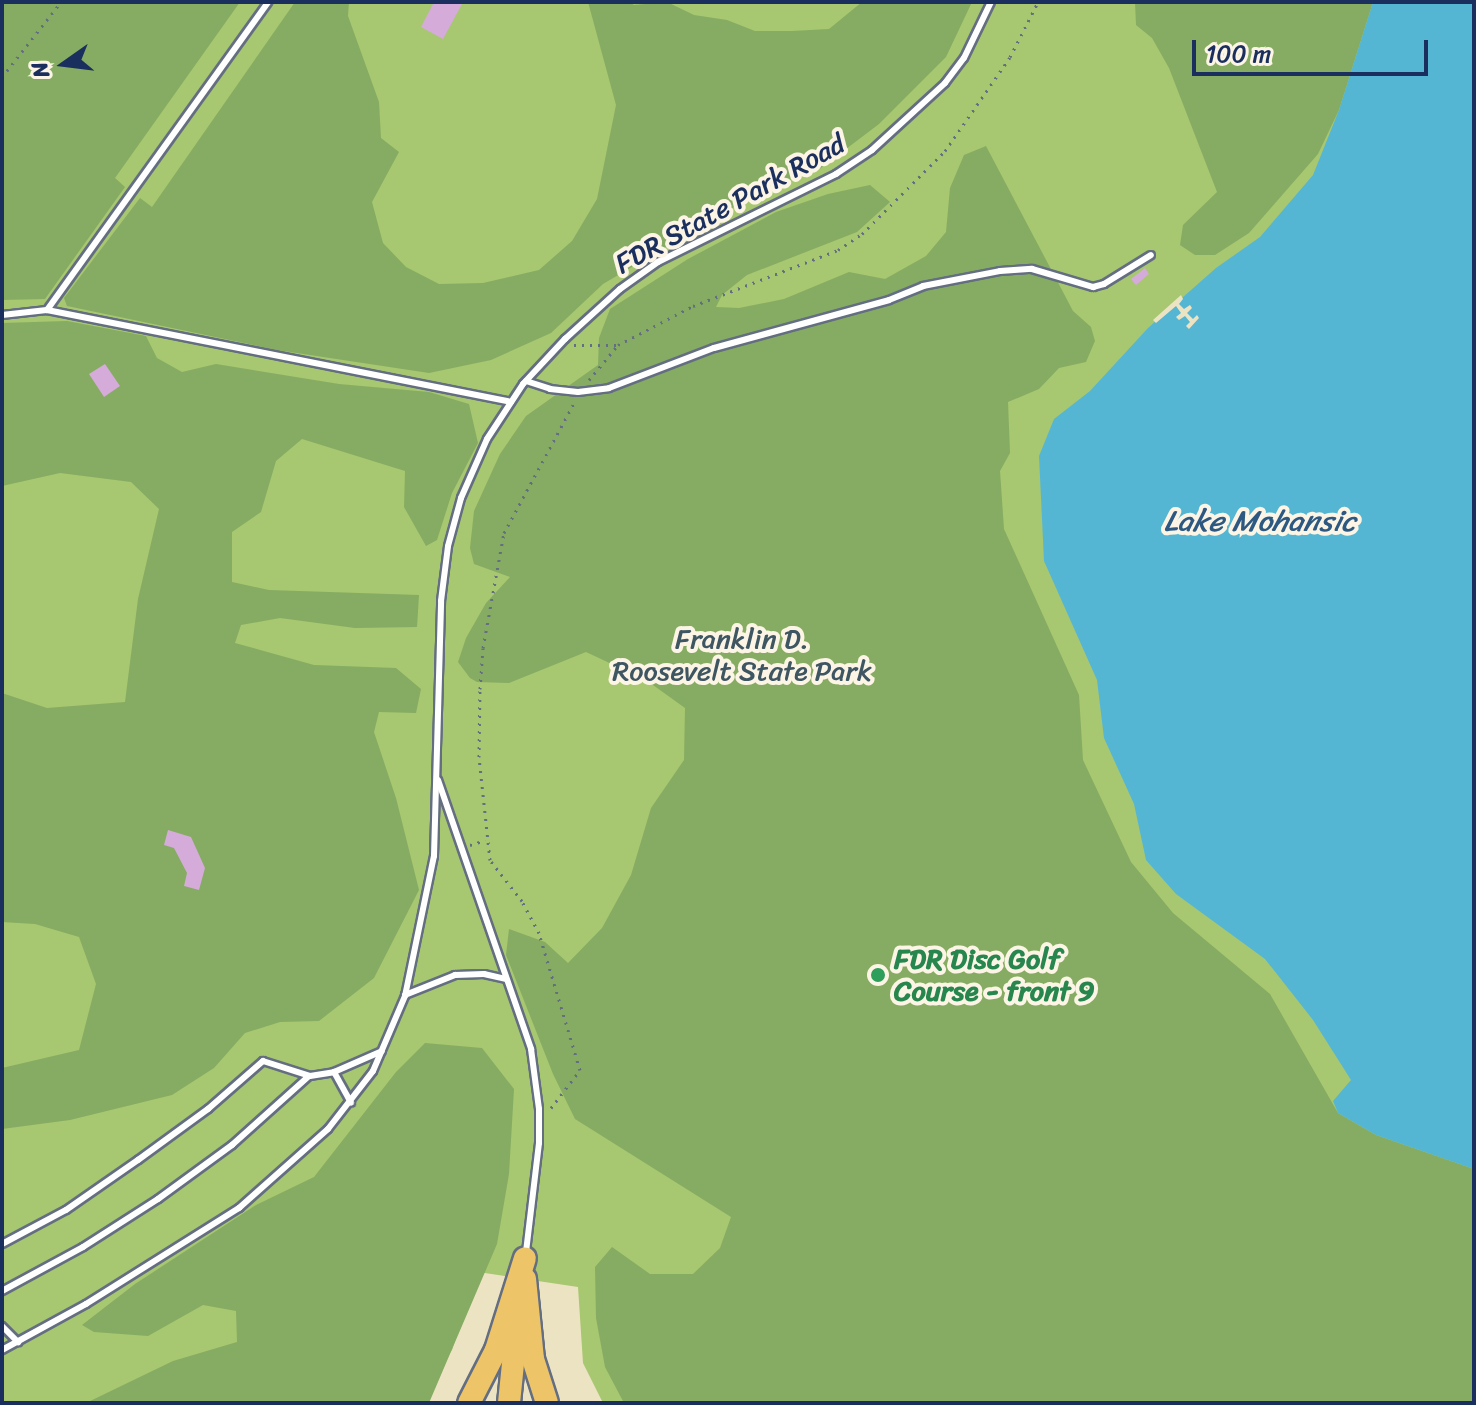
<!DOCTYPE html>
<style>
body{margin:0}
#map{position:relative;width:1476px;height:1405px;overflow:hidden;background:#ece3c3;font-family:Sriracha,sans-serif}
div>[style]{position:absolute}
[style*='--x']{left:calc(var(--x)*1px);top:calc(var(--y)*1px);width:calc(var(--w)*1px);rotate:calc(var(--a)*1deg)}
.green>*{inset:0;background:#a7c770}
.forest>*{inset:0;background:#85ac62}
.water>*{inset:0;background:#55b6d3}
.pier>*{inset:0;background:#ece3c3}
.building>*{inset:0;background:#d5abd9}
.path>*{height:3px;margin-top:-1.5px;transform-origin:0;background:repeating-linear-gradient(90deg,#646e81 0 2px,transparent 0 8px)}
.roads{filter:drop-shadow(2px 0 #646e81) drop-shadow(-2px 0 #646e81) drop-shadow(0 2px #646e81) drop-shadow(0 -2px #646e81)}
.lane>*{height:6px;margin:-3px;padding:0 3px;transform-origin:3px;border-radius:3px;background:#fff}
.highway>*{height:22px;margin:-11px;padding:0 11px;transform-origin:11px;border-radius:11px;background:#eec469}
.dots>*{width:22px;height:22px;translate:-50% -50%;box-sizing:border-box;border:4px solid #fcf5e5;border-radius:50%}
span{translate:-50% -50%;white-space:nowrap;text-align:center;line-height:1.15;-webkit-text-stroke:8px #fcf5e5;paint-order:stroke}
.street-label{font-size:28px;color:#1b2f5e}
.park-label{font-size:28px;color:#3e5562}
.leisure-label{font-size:28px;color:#27864d;font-weight:700}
.left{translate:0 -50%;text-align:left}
.water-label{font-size:30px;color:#2c5881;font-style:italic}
.frame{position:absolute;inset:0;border:4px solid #1b2f5e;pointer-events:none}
.north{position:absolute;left:24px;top:24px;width:80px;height:80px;-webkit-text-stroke:6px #fcf5e5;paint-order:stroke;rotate:256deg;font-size:22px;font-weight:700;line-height:32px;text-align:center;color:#1b2f5e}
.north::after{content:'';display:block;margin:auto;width:28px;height:36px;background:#1b2f5e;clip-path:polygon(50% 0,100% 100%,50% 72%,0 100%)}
.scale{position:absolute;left:1192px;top:40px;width:236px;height:36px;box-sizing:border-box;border:4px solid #1b2f5e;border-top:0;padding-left:10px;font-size:24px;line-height:28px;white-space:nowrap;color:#1b2f5e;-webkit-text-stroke:6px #fcf5e5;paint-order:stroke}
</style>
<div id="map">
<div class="green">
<div style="clip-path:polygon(2px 2px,1474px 2px,1474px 1271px,1033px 1403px,603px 1403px,583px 1363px,578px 1287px,478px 1272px,452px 1350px,417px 1403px,2px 1403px)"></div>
</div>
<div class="forest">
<div style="clip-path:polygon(2px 2px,240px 2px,115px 178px,125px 187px,45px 299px,2px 300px)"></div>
<div style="clip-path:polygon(295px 2px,349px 2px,348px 16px,379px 102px,381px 138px,399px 152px,372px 202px,383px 243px,406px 267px,439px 284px,483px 283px,539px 270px,572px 241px,597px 199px,616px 105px,588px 2px,629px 2px,634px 5px,667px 2px,694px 15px,727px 20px,755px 31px,792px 31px,829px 29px,862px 2px,972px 2px,946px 57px,879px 124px,817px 171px,768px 187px,603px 284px,551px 333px,491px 360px,429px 373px,277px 350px,67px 306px,64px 298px,140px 198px,152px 207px)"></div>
<div style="clip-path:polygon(1135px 2px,1373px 2px,1339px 110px,1318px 154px,1249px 233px,1215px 255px,1195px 255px,1180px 245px,1183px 225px,1217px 192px,1169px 68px,1152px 38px,1136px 25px)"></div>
<div style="clip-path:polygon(986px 146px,1073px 311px,1091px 327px,1095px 341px,1086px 362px,1059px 368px,1039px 389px,1008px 402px,1010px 453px,1000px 471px,1004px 529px,1079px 695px,1083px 760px,1131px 862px,1173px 913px,1270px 994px,1338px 1113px,1376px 1135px,1474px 1169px,1474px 1403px,624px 1403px,605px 1367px,596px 1318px,595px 1267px,612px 1247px,650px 1274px,693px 1274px,720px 1248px,731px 1217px,575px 1119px,553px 1074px,506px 955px,509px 929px,545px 942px,568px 963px,602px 928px,631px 875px,651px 808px,684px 760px,685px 708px,646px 680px,586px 652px,509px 683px,477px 682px,470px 678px,458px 662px,466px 638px,486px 603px,510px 577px,474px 564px,470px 548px,474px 511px,500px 454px,526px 416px,598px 365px,599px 338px,610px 309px,688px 259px,776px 212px,828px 194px,870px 185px,890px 202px,857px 232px,747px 275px,722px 295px,716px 307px,739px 308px,784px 299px,849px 272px,885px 279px,926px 256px,946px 232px,950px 188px,964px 155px)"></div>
<div style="clip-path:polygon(67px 321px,146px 336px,157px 358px,182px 372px,216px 364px,339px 384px,429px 392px,469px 404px,478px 443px,452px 493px,437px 540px,426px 546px,404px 507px,405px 471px,302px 439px,276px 461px,261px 512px,232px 532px,232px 582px,269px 590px,419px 595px,417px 627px,355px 628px,280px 618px,241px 625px,235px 643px,314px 665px,396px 668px,421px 689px,416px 713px,379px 712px,374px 732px,396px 798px,419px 890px,374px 978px,319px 1021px,280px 1022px,245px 1033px,214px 1068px,172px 1095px,70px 1120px,2px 1129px,2px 1068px,79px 1050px,96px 984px,79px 937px,35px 924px,2px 922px,2px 693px,47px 708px,125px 702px,138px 599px,159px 509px,131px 482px,60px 473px,2px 486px,2px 323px)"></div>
<div style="clip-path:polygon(425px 1043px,482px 1048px,514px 1089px,509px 1174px,497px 1244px,429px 1403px,86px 1403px,173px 1361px,237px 1342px,236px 1311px,203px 1305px,148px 1336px,94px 1332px,82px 1325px,135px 1284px,256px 1205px,314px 1177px,396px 1072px)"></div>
</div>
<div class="water">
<div style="clip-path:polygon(1373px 2px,1474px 2px,1474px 1169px,1376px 1135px,1338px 1113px,1333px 1101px,1351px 1080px,1313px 1020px,1265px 959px,1176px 894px,1146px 860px,1134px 804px,1104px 738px,1097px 680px,1044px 561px,1039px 456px,1054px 419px,1090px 391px,1148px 328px,1216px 268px,1260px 237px,1313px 175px,1339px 110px)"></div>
</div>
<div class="pier">
<div style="clip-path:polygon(1181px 295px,1183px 299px,1179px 304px,1184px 309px,1190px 305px,1192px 308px,1187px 313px,1193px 319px,1197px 315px,1199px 318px,1189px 329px,1186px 326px,1190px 322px,1185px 316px,1179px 320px,1176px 317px,1181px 313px,1176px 306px,1156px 323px,1153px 320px)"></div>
</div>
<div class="building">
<div style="clip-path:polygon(434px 2px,462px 4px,443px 39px,421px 27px)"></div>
<div style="clip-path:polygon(1145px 268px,1149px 274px,1136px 285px,1131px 279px)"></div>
<div style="clip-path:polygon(105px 364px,120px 386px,104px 397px,89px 374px)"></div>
<div style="clip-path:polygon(168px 830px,191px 837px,205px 868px,199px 890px,184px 886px,187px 873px,174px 848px,164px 845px)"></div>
</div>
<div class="path">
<div style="--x:2;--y:77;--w:95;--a:-51.8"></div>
<div style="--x:574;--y:345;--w:44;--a:0"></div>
<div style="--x:589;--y:380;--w:45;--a:-50.4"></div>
<div style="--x:618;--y:345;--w:85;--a:-27.5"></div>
<div style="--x:693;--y:306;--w:155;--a:-21.1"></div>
<div style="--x:838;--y:250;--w:29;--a:-34"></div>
<div style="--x:862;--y:234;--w:117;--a:-45"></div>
<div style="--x:945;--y:151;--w:114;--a:-55.3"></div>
<div style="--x:1010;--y:57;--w:62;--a:-63"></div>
<div style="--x:470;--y:845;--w:16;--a:-18"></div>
<div style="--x:551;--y:1108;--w:48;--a:-52.7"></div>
<div style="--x:580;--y:1070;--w:143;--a:-106.7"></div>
<div style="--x:539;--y:933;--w:36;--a:-118"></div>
<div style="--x:522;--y:901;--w:52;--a:-128"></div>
<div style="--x:490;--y:860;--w:104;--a:-96.1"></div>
<div style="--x:479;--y:757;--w:68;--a:-89.2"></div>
<div style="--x:480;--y:689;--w:41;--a:-85.8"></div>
<div style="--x:483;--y:648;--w:117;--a:-79.7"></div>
<div style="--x:504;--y:533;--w:148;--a:-61.7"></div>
</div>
<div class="roads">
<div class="lane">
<div style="--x:47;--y:310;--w:379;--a:-54.3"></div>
<div style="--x:2;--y:315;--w:45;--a:-6.3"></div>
<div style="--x:47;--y:310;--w:473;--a:11.2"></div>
<div style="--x:526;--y:381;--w:25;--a:18"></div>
<div style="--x:550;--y:389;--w:28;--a:6"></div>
<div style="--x:578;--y:392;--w:31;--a:-7"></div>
<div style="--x:609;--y:388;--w:112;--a:-20.9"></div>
<div style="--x:714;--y:348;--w:181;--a:-15.3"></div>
<div style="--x:889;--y:300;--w:37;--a:-22"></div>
<div style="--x:923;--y:286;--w:78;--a:-11"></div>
<div style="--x:1000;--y:271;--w:32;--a:-4"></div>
<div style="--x:1032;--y:269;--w:64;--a:16.4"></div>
<div style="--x:1093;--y:287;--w:11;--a:-15"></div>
<div style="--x:1104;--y:284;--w:55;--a:-31.7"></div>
<div style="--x:438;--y:780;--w:285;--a:70.9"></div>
<div style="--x:531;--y:1049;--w:61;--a:82.4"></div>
<div style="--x:539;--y:1109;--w:34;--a:90"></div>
<div style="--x:539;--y:1143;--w:110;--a:96.8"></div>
<div style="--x:405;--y:995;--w:54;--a:-21.8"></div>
<div style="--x:455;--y:975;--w:29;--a:-2"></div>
<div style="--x:484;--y:974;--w:22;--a:13"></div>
<div style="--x:334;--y:1072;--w:35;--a:61"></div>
<div style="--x:2;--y:1244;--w:72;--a:-28"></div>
<div style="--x:66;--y:1210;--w:88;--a:-34.8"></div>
<div style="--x:138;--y:1160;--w:87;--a:-36.1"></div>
<div style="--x:208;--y:1109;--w:73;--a:-41.1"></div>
<div style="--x:263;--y:1061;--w:49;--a:17.7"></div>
<div style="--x:310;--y:1076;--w:24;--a:-9"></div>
<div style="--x:334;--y:1072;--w:52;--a:-23.6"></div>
<div style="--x:2;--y:1291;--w:92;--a:-28.5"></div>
<div style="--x:83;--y:1247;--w:89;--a:-32.6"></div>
<div style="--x:158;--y:1199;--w:92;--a:-36.1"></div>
<div style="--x:232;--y:1145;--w:103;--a:-41.9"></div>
<div style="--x:2;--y:1326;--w:23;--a:45"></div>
<div style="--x:2;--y:1350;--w:96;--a:-28.7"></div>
<div style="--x:86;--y:1304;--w:181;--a:-32.1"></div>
<div style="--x:239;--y:1208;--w:119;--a:-41.6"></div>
<div style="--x:328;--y:1129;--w:73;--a:-52.2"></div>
<div style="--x:373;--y:1071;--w:82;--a:-66.9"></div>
<div style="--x:405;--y:996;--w:143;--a:-78.3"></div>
<div style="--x:434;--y:856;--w:255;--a:-88.4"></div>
<div style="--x:441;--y:601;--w:55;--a:-82.7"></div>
<div style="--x:448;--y:546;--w:50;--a:-74.8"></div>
<div style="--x:461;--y:498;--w:64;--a:-66.2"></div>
<div style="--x:487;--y:439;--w:66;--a:-56.8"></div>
<div style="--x:523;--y:384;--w:62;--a:-47"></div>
<div style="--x:565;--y:339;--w:74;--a:-42.3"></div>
<div style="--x:620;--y:289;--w:47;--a:-35.4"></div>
<div style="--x:658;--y:262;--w:199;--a:-26.3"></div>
<div style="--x:836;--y:174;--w:43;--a:-33.7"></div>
<div style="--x:872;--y:150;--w:99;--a:-42.5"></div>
<div style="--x:945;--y:83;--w:31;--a:-53"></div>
<div style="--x:964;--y:58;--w:62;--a:-64.3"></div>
</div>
<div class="highway">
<div style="--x:525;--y:1279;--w:80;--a:84.3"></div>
<div style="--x:533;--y:1359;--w:46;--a:72.3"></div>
<div style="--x:469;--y:1403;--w:59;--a:-63"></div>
<div style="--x:496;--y:1350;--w:96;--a:-72.5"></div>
<div style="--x:509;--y:1403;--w:88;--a:-84.2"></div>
</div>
</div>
<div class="dots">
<div style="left:878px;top:975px;background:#2e9e5b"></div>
</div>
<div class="street-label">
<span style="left:730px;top:204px;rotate:-29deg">FDR State Park Road</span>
</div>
<div class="park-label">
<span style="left:742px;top:655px">Franklin D.<br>Roosevelt State Park</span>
</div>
<div class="leisure-label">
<span class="left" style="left:894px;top:975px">FDR Disc Golf<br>Course - front 9</span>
</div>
<div class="water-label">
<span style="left:1260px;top:521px">Lake Mohansic</span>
</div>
<div class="frame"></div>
<div class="north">N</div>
<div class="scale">100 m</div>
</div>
